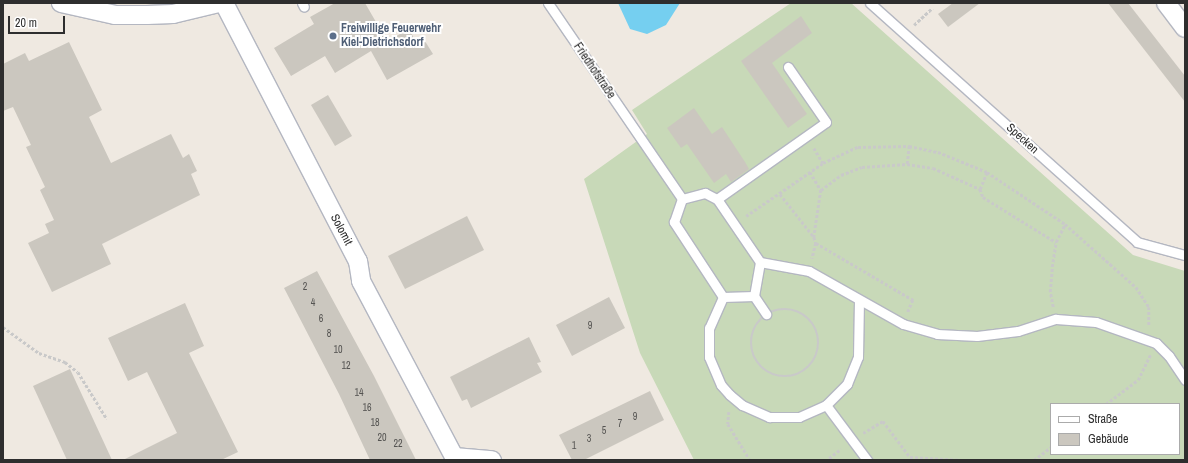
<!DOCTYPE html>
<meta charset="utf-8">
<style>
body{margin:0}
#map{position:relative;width:1188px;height:463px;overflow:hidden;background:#efe9e1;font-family:"Archivo Narrow",sans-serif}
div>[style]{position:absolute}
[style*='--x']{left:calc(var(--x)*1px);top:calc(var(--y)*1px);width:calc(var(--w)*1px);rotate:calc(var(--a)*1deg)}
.cemetery>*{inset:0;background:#c8d9b8}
.water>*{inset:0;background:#75cff0}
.building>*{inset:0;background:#cbc7bf}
.path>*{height:2.5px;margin-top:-1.25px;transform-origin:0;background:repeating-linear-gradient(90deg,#c9c9c9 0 3px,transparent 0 5px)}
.path>.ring{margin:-1.25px;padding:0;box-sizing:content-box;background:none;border:2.5px solid #c9c9c9;border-radius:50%}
.roads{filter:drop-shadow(1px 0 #b4b7c1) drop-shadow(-1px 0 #b4b7c1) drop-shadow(0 1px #b4b7c1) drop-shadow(0 -1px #b4b7c1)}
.lane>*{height:9px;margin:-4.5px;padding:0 4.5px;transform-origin:4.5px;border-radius:4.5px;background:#fff}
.street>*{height:18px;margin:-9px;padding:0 9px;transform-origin:9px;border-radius:9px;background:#fff}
.dots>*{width:11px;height:11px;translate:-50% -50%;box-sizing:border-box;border:2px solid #fff;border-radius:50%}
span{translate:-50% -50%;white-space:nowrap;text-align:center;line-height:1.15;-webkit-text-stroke:4px #fff;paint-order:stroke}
.number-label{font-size:10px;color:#555452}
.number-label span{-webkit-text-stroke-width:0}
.service-label{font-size:12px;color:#4e5e75;font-weight:700}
.left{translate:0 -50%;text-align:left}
.street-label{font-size:12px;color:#2e2e2e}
.frame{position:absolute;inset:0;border:4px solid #2e2e2e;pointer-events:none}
.legend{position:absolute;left:1050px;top:403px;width:130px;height:52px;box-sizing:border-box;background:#fff;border:1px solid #ababab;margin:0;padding:5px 7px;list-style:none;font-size:12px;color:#2e2e2e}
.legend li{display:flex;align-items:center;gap:8px;height:20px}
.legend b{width:20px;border:1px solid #ababab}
.scale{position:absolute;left:8px;top:16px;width:57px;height:18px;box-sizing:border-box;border:2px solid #2e2e2e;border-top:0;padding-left:5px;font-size:12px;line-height:14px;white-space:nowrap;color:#2e2e2e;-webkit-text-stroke:3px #fff;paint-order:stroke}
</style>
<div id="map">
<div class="cemetery">
<div style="clip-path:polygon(evenodd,791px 3px,851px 3px,1133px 255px,1185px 271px,1185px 460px,694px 460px,640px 353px,584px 179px,647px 134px,632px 110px,791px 3px,1051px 404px,1179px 404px,1179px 454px,1051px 454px,1051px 404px)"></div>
</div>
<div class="water">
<div style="clip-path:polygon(618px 3px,680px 3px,666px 25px,647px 34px,630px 29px)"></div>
</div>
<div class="building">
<div style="clip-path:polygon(335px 3px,365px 3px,387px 41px,409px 29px,416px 42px,423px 38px,433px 54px,387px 80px,371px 51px,335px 73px,325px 56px,291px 76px,274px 48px,314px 24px,310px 17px)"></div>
<div style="clip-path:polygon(953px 3px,980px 3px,948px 27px,938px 14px)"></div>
<div style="clip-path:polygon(1108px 3px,1128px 3px,1185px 76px,1185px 102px)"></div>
<div style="clip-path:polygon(801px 16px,812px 33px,772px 63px,807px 114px,788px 128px,741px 61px)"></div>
<div style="clip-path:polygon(69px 42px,102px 110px,89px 117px,111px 163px,171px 134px,183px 158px,189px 154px,197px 171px,191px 174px,200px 195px,102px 244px,111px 264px,52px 292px,28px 243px,49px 233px,45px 224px,54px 220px,40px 190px,45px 187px,26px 147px,31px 145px,13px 107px,3px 111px,3px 64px,25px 53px,29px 61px)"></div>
<div style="clip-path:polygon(328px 95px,352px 136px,335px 146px,311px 105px)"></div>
<div style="clip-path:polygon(694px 108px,712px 134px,722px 127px,745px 162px,749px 169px,731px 182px,726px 174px,714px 183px,687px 144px,681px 148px,667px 128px)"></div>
<div style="clip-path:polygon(467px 216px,484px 250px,405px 289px,388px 256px)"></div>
<div style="clip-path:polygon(317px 271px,374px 376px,416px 460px,370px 460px,339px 394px,284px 288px)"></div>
<div style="clip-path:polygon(609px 297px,625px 328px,572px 356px,556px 325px)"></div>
<div style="clip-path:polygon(185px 303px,204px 346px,189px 353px,238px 452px,221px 460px,123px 460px,177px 433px,147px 372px,128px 381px,108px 338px)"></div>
<div style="clip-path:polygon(529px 337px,541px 362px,537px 363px,542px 372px,471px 408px,467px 399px,462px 401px,450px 377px)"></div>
<div style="clip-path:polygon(70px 369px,112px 460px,67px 460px,33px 386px)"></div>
<div style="clip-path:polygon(650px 391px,664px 420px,584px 460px,572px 460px,559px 435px)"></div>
</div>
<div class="path">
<div style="--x:914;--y:25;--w:25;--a:-43"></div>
<div style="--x:814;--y:148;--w:17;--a:59"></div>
<div style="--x:907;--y:164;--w:26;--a:9"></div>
<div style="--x:933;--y:168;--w:51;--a:24.1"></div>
<div style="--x:980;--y:189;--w:18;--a:-68"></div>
<div style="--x:810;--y:172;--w:21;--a:59"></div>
<div style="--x:821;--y:190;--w:48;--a:98.5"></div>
<div style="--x:980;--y:189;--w:9;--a:69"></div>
<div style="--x:983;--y:197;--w:86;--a:31.7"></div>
<div style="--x:821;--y:190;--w:25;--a:-37"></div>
<div style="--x:841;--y:175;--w:22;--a:-21"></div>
<div style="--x:862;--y:167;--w:45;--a:-3.8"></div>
<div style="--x:907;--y:164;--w:18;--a:-84"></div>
<div style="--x:780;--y:194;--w:55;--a:51.7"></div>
<div style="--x:814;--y:237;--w:6;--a:72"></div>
<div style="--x:816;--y:243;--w:16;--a:104"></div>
<div style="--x:746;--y:216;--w:93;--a:-34.5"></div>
<div style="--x:823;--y:163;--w:38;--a:-25"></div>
<div style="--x:858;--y:147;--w:51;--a:-1.1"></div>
<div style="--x:909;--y:146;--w:30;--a:12"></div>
<div style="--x:938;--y:152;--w:53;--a:22.2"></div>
<div style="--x:987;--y:172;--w:94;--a:33.7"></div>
<div style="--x:1065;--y:224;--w:95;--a:41.6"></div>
<div style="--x:1136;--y:287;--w:24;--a:57"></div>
<div style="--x:1149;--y:307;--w:18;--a:90"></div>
<div style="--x:816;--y:243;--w:113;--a:30.4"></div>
<div style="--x:913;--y:300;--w:13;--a:113"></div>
<div style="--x:1053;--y:307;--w:15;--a:-101"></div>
<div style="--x:1050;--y:292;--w:25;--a:-85"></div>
<div style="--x:1052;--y:267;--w:25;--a:-81"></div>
<div style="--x:1056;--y:242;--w:20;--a:-63"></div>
<div class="ring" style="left:751px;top:309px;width:65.5px;height:65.5px"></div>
<div style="--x:3;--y:327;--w:44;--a:35.8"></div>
<div style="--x:39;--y:353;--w:28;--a:19"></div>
<div style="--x:65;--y:362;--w:16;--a:38"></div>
<div style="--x:78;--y:372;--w:55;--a:58.3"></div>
<div style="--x:1106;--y:404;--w:40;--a:-37"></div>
<div style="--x:1138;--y:380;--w:28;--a:-64"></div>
<div style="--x:729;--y:412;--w:12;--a:95"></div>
<div style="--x:728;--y:424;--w:42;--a:58.6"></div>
<div style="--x:863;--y:433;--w:23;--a:-31"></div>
<div style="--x:883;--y:421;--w:45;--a:53.1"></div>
<div style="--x:910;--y:457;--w:53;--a:3.2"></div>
<div style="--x:831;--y:460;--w:3;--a:-135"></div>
<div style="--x:829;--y:458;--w:15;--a:-37"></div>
<div style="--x:1034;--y:460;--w:21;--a:-37"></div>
</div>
<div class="roads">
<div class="lane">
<div style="--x:302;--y:3;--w:4;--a:63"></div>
<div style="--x:548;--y:3;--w:237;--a:55.6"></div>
<div style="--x:870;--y:3;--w:358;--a:41.8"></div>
<div style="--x:1137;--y:242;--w:50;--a:15.2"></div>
<div style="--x:705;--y:193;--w:13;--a:27"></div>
<div style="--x:717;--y:199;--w:76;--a:55.7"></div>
<div style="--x:760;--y:262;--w:35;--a:100"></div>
<div style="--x:754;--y:296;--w:31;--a:178"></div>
<div style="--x:723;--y:297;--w:90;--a:-123.2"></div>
<div style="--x:674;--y:222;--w:24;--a:-71"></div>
<div style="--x:682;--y:199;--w:24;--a:-15"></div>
<div style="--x:717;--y:199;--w:133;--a:-35.2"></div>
<div style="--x:826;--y:122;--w:67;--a:-124.6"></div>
<div style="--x:760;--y:262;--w:50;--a:10.4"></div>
<div style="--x:809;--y:271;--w:108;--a:29.4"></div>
<div style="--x:903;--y:324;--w:35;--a:16"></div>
<div style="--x:937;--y:334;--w:40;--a:2.9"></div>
<div style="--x:977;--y:336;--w:41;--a:-7"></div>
<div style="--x:1018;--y:331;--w:40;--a:-18"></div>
<div style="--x:1056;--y:319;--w:40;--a:4.3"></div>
<div style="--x:1096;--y:322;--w:64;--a:19.3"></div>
<div style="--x:1156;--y:343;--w:18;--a:45"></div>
<div style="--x:1169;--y:356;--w:29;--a:56"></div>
<div style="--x:754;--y:296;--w:22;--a:56"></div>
<div style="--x:723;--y:297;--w:34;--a:114"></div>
<div style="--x:709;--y:328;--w:29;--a:90"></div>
<div style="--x:709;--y:357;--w:30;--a:67"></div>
<div style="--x:721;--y:385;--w:13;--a:48"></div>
<div style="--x:730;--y:395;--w:16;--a:40"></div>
<div style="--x:742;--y:405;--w:30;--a:24"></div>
<div style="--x:769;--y:417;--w:30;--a:0"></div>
<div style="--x:799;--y:417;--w:30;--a:-24"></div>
<div style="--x:826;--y:405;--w:30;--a:-45"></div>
<div style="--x:847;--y:384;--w:29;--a:-68"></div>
<div style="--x:858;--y:357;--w:57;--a:-89"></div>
<div style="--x:826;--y:405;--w:69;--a:53.3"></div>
</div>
<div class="street">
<div style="--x:61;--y:3;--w:55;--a:12.5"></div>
<div style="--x:115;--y:15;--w:32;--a:0"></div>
<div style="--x:147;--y:15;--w:26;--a:-2"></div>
<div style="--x:173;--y:14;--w:47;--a:-13.4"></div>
<div style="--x:224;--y:3;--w:291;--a:62.6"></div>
<div style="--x:358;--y:261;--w:20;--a:81"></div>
<div style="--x:361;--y:281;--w:199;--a:62.1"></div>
<div style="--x:1166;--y:3;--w:31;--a:53"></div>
<div style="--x:454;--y:457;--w:38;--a:5"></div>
</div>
</div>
<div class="dots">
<div style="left:333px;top:36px;background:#5c6f8a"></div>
</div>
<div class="number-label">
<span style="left:305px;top:287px">2</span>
<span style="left:313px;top:303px">4</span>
<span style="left:321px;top:319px">6</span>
<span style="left:590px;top:326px">9</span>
<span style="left:329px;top:334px">8</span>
<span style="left:338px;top:350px">10</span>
<span style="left:346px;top:366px">12</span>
<span style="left:359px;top:393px">14</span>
<span style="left:367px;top:408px">16</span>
<span style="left:635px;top:417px">9</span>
<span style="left:375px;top:423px">18</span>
<span style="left:620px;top:424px">7</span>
<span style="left:604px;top:431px">5</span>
<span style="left:382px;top:438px">20</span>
<span style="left:589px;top:439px">3</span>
<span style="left:398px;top:444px">22</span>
<span style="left:574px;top:446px">1</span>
</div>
<div class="service-label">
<span class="left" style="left:341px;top:36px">Freiwillige Feuerwehr<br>Kiel-Dietrichsdorf</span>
</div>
<div class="street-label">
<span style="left:594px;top:71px;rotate:56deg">Friedhofstraße</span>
<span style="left:1022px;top:139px;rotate:42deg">Specken</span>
<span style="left:341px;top:230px;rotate:62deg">Solomit</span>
</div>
<div class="frame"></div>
<ul class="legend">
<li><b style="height:5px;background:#fff"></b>Straße</li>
<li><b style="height:11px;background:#cbc7bf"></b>Gebäude</li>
</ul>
<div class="scale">20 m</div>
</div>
